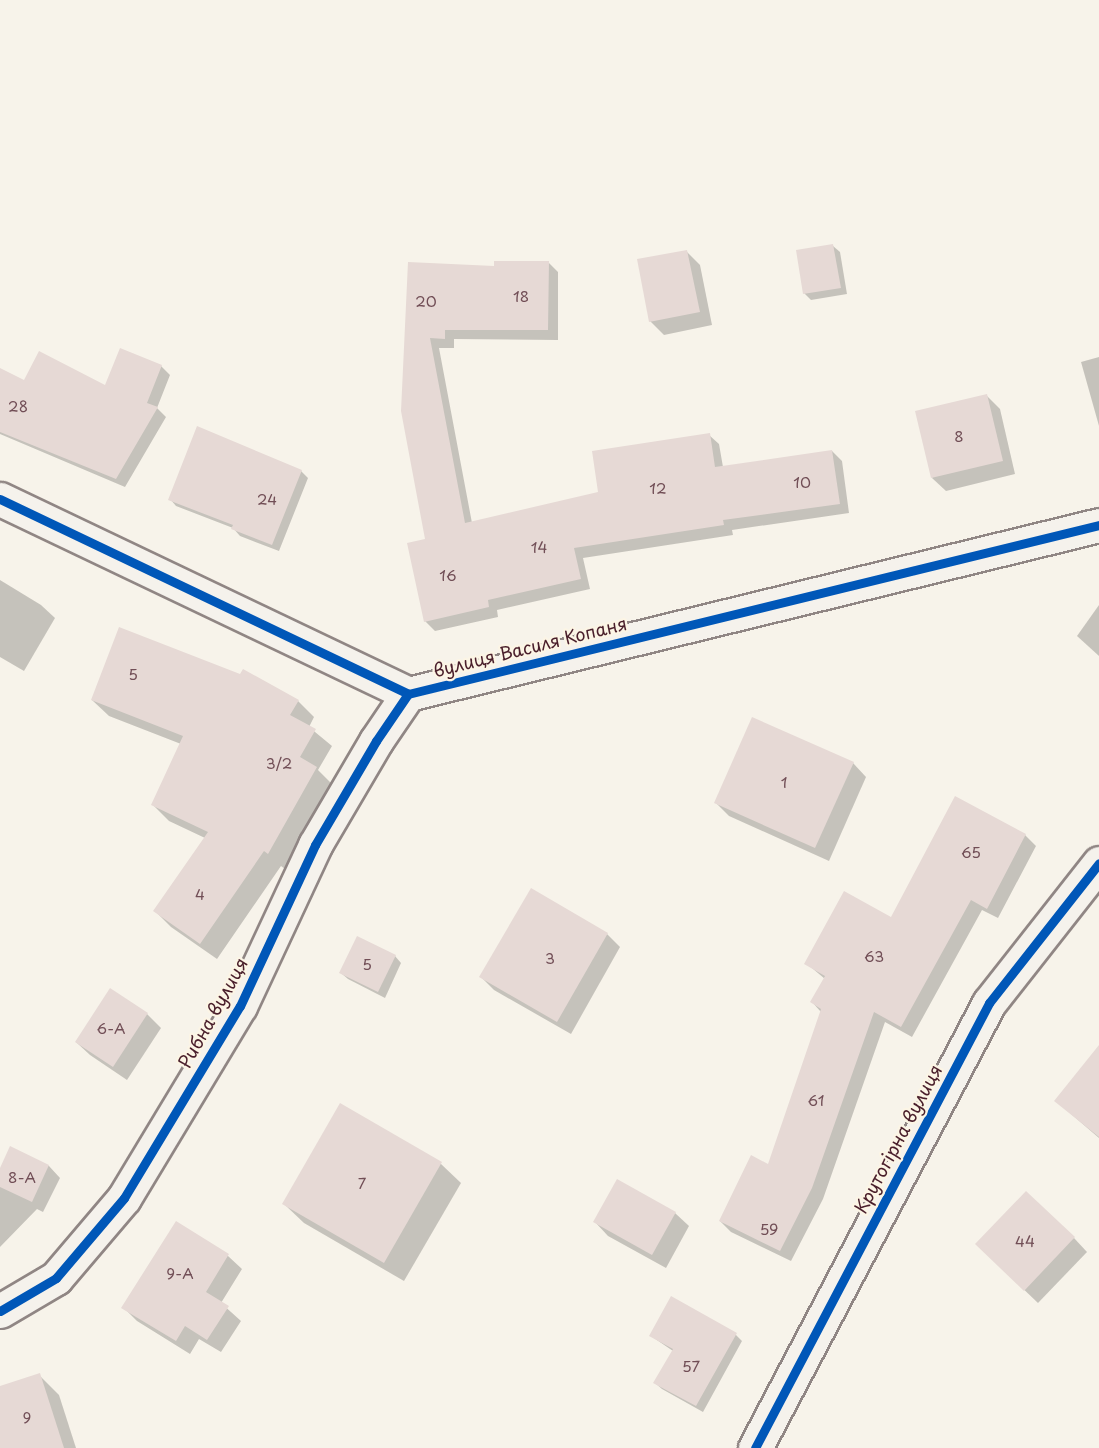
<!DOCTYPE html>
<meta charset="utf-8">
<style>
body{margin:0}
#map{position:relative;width:1099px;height:1448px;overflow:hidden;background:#f7f3ea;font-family:"Playpen Sans",sans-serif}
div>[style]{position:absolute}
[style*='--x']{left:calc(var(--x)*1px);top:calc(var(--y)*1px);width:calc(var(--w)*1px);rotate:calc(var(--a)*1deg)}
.shadow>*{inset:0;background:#0003}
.building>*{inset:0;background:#e6d9d5}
.roads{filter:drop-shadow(2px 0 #908684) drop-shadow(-2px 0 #908684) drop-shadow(0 2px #908684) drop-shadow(0 -2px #908684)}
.minor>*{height:33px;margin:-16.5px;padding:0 16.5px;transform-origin:16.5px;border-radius:16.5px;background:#f5f2ec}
.cycleway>*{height:9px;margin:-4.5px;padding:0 4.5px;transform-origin:4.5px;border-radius:4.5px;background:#0057b8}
span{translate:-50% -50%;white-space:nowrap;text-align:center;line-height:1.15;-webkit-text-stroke:4.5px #fcf5e5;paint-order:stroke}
.number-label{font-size:15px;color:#714e56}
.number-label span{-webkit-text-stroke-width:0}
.street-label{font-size:18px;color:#4a1f2b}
</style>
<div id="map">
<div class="shadow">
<div style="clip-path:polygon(833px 246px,840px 252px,847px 294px,811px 300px,804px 293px)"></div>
<div style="clip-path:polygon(687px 252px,700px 265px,712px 325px,664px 335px,650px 321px)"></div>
<div style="clip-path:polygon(548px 262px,558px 272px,558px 340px,454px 339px,454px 348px,439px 348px,472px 523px,600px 493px,709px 435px,719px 444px,723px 467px,832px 451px,842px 461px,849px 513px,732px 530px,733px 535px,583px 558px,590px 589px,497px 610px,498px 617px,435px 631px,425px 621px,427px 540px,409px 264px,496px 267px)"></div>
<div style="clip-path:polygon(1099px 357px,1099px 426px,1081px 362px)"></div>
<div style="clip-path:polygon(161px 366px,170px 375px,157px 408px,166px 417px,125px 487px,0 434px,0 369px,24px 382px,106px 387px)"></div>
<div style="clip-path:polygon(986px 395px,1000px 409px,1015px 474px,946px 491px,932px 478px)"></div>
<div style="clip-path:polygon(301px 471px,308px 478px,279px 551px,240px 536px,233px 528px,176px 506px,170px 499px)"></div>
<div style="clip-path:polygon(0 580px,41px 605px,55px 618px,24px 671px,0 657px)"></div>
<div style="clip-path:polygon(1099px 605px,1099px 656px,1077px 636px)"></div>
<div style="clip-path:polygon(92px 700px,298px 701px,314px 717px,309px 727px,332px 746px,318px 770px,332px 784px,285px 869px,281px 866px,217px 959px,171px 927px,155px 911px,205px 838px,169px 821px,153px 805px,181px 744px,109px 716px)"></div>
<div style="clip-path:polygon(853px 763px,866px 777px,829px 861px,729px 816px,716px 803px)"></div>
<div style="clip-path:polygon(1025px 835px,1036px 846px,998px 918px,982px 910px,912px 1037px,885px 1022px,823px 1199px,791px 1261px,731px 1232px,720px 1221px,769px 1166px,821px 1012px,812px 1002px,825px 979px,806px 963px,892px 919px)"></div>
<div style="clip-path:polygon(607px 934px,620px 947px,571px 1034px,494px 990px,481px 977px)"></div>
<div style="clip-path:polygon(395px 956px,401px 963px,385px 998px,348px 979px,341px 973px)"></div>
<div style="clip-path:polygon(110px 990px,147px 1014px,161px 1028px,127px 1080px,90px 1055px,76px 1042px)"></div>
<div style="clip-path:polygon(1099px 1047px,1099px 1138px,1056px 1101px)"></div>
<div style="clip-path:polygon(340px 1105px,441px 1164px,461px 1183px,404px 1281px,304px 1223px,284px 1204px)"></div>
<div style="clip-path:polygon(11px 1148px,49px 1166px,60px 1178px,43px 1212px,37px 1209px,0 1247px,0 1171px)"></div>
<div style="clip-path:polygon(675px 1213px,689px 1226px,666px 1268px,608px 1236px,595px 1222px)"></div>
<div style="clip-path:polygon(176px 1223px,228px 1256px,242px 1269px,221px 1303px,241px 1321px,221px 1352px,199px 1339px,190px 1354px,137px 1321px,123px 1307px)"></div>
<div style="clip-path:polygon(1074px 1238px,1087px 1252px,1038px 1303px,991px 1258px)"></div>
<div style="clip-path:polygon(736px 1335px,742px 1341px,703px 1412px,662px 1389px,655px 1383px,673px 1351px,651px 1336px)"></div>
<div style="clip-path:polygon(39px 1375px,59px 1395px,76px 1448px,0 1448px,0 1388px)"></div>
</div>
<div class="building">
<div style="clip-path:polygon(833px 244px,841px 288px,803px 294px,796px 250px)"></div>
<div style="clip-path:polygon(687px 250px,700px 312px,649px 322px,637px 259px)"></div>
<div style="clip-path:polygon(494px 261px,549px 261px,548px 330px,445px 330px,445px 339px,430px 338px,465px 523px,598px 492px,592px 451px,710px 433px,715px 467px,832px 450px,840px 504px,723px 520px,724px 525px,574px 548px,581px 579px,488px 600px,489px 607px,424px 622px,407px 543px,425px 539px,401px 411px,408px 262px,494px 266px)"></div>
<div style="clip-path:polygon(120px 348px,162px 365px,147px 403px,158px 407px,116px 479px,0 432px,0 368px,24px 380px,39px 351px,105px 385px)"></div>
<div style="clip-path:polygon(987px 394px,1003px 461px,931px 478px,915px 411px)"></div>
<div style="clip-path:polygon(197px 426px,302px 470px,272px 545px,231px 529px,233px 525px,168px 500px)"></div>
<div style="clip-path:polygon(119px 627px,240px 674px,243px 669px,299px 700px,290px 715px,316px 729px,300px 757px,317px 767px,268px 854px,264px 851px,200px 944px,153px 911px,208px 832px,151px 805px,183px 736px,91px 700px)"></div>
<div style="clip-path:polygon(752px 717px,854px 762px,815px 848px,714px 803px)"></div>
<div style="clip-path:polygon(955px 796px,1026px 834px,987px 909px,971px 900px,901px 1027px,874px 1012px,812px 1188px,780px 1251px,719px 1221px,751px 1155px,768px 1164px,821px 1009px,810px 1002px,825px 976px,804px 964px,844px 891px,891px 917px)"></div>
<div style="clip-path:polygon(531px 888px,608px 933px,557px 1022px,479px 977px)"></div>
<div style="clip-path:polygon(357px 936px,396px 955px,378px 992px,339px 973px)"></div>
<div style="clip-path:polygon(110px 988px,148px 1013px,113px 1067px,75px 1042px)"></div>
<div style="clip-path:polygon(1099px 1045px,1099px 1137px,1054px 1101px)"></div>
<div style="clip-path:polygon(340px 1103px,442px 1162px,384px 1263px,282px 1204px)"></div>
<div style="clip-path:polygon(10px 1146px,49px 1165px,32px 1202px,0 1187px,0 1168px)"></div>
<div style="clip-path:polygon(617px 1179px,676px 1212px,652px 1255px,593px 1222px)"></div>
<div style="clip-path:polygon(1026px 1191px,1075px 1237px,1024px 1291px,975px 1244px)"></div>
<div style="clip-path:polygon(176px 1221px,229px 1254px,206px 1292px,229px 1306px,207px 1340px,185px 1326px,176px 1341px,121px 1308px)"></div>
<div style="clip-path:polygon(671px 1296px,737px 1333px,696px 1406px,653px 1383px,673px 1349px,649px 1336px)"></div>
<div style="clip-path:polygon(40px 1373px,64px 1448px,0 1448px,0 1386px)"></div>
</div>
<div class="roads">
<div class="minor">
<div style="--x:0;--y:499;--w:452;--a:25.5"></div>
<div style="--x:408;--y:694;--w:711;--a:-13.74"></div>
<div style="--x:0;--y:1311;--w:65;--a:-30.5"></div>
<div style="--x:56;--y:1278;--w:105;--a:-49.6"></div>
<div style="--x:124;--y:1198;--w:224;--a:-58.9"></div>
<div style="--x:240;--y:1006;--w:178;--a:-65"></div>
<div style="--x:315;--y:845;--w:121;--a:-59.6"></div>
<div style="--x:376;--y:741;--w:57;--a:-55.8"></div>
<div style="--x:755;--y:1448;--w:503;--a:-62.26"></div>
<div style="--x:989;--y:1003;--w:178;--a:-51.8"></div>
</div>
</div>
<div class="cycleway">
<div style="--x:0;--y:499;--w:452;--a:25.5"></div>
<div style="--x:408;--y:694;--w:711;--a:-13.74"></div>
<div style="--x:0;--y:1311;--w:65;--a:-30.5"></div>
<div style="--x:56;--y:1278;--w:105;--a:-49.6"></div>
<div style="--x:124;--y:1198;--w:224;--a:-58.9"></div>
<div style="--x:240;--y:1006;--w:178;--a:-65"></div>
<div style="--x:315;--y:845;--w:121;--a:-59.6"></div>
<div style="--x:376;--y:741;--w:57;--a:-55.8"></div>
<div style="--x:755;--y:1448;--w:503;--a:-62.26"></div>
<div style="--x:989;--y:1003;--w:178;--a:-51.8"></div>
</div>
<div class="number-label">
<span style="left:521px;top:296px">18</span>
<span style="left:426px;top:301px">20</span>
<span style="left:18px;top:406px">28</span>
<span style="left:959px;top:436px">8</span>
<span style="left:802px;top:482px">10</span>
<span style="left:658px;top:488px">12</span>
<span style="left:267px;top:499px">24</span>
<span style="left:539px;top:547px">14</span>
<span style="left:448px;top:575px">16</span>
<span style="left:133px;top:674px">5</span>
<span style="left:279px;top:763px">3/2</span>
<span style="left:784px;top:782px">1</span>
<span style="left:971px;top:852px">65</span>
<span style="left:200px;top:894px">4</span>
<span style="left:874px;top:956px">63</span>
<span style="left:550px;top:958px">3</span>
<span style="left:367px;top:964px">5</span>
<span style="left:111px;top:1028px">6-А</span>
<span style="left:816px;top:1100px">61</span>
<span style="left:22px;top:1177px">8-А</span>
<span style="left:362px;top:1183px">7</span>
<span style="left:769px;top:1229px">59</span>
<span style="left:1025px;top:1241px">44</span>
<span style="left:180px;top:1273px">9-А</span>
<span style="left:691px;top:1366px">57</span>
<span style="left:27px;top:1417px">9</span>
</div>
<div class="street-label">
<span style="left:530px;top:647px;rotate:-14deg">вулиця Василя Копаня</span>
<span style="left:213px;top:1013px;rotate:-61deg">Рибна вулиця</span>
<span style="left:898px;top:1139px;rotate:-62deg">Крутогірна вулиця</span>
</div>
</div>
